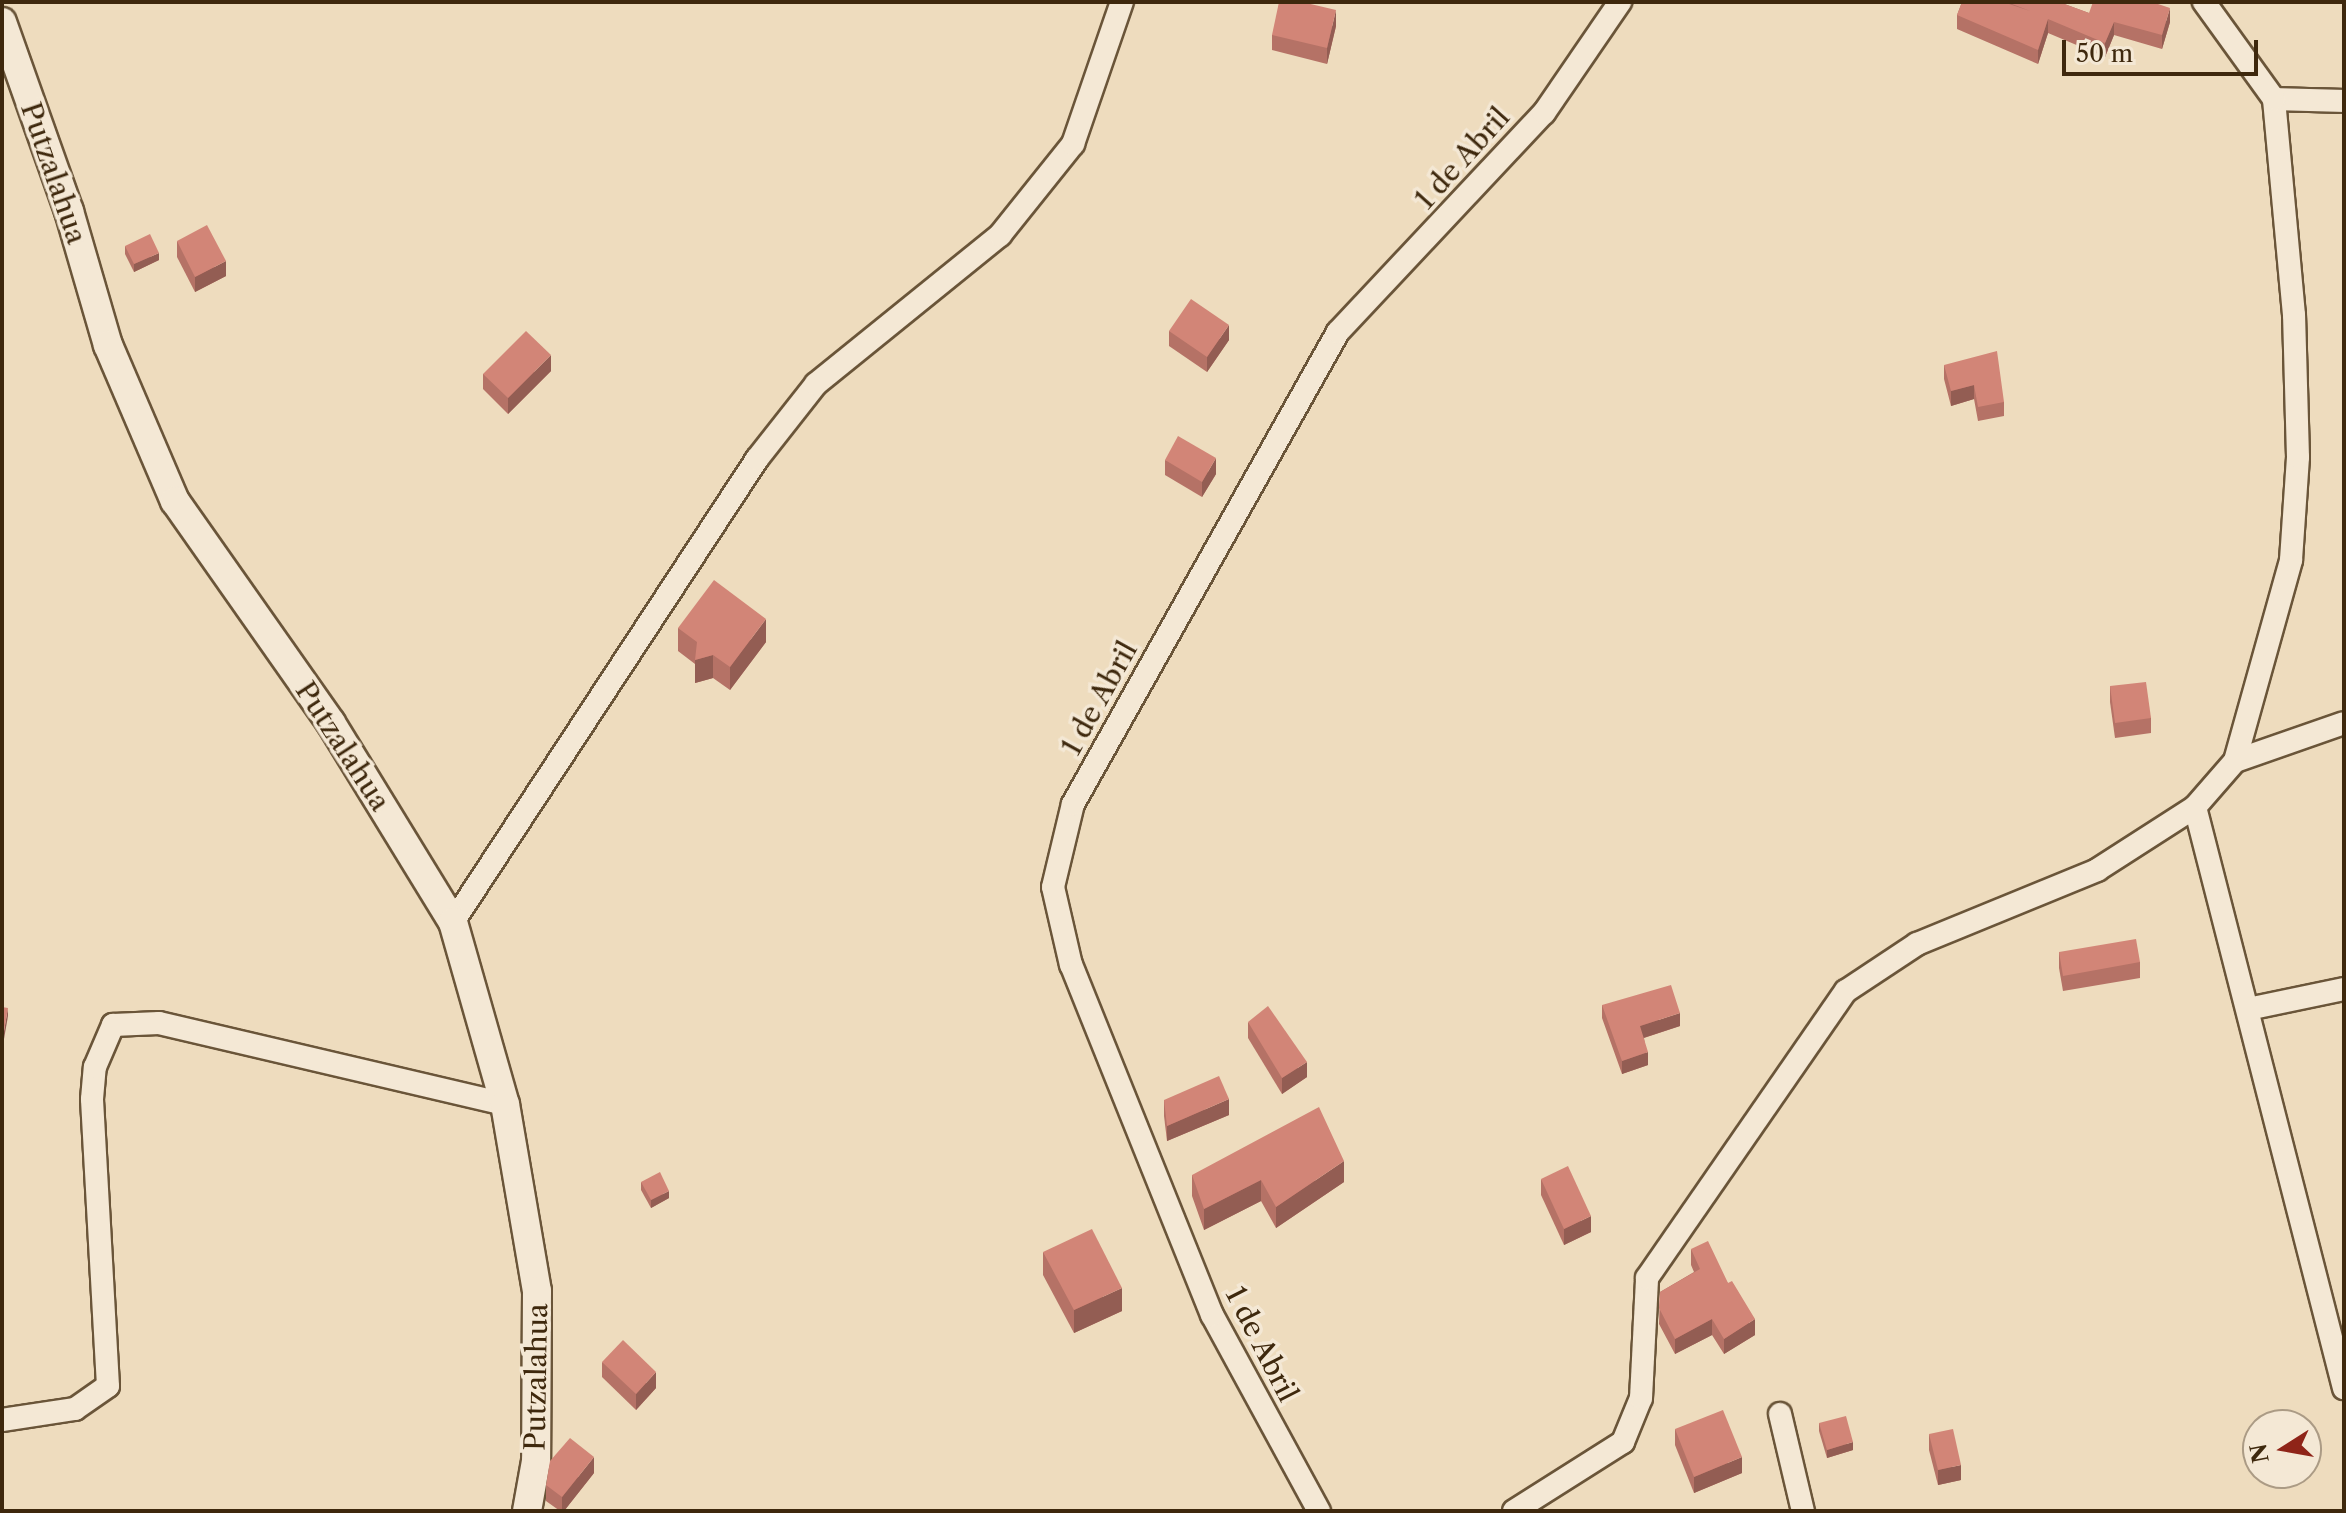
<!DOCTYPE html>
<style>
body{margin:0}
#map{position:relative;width:2346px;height:1513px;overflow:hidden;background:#eedcbe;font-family:"Libre Caslon Text",serif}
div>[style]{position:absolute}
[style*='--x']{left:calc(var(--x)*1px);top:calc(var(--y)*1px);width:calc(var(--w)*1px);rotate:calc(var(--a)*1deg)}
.roads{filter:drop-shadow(2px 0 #6a5539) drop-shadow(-2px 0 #6a5539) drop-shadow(0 2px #6a5539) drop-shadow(0 -2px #6a5539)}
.minor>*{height:22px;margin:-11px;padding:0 11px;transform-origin:11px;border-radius:11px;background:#f4e8d5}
.tertiary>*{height:28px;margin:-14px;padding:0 14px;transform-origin:14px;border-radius:14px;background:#f4e8d5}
.wall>*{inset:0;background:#b57266}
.shaded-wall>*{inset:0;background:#935d53}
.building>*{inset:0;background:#d28577}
span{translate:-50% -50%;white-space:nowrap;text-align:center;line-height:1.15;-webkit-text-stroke:7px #f4e8d5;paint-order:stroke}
.street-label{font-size:28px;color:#3e280d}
.frame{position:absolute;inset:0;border:4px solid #3e280d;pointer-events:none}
.north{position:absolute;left:2242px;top:1409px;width:80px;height:80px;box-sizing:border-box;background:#f4e8d5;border:2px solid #ab9b85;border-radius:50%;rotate:259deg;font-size:22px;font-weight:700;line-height:32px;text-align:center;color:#3e280d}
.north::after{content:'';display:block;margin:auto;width:28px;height:36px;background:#8f2418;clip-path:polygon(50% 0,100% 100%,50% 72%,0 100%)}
.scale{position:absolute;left:2062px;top:40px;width:196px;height:36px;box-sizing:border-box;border:4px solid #3e280d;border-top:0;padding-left:10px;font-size:24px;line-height:28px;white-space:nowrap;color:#3e280d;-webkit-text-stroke:6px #f4e8d5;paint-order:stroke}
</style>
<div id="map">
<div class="roads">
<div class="minor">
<div style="--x:2274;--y:99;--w:70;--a:1.6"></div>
<div style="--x:2235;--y:761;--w:115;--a:-19.2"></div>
<div style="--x:2195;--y:807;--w:600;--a:75.62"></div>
<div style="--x:453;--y:922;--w:554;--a:-56.71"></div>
<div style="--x:757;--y:459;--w:95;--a:-51.8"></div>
<div style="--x:816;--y:384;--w:237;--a:-39"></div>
<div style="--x:1000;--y:235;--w:117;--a:-51.3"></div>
<div style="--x:1073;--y:144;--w:150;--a:-71"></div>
<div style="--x:2248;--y:1009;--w:98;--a:-11.8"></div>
<div style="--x:1780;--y:1414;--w:100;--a:76.7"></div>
<div style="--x:2;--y:1420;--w:74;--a:-8.6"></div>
<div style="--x:75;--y:1409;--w:40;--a:-34.9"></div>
<div style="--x:108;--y:1386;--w:287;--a:-93.2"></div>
<div style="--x:92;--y:1099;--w:32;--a:-85"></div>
<div style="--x:95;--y:1067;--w:46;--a:-66.8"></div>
<div style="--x:113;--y:1025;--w:46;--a:-2.5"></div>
<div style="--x:159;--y:1023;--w:355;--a:13.2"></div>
<div style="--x:1319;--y:1511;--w:223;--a:-118.6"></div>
<div style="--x:1212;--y:1315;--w:377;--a:-111.9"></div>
<div style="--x:1071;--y:965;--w:80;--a:-103"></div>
<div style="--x:1053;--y:887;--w:85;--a:-76.5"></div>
<div style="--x:1073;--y:804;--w:541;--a:-60.69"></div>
<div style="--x:1338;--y:332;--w:301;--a:-46.8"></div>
<div style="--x:1544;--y:113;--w:135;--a:-55.6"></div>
<div style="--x:1514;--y:1511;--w:129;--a:-32.3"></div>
<div style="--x:1623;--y:1442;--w:48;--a:-67.8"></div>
<div style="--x:1641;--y:1398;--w:120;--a:-87.1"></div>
<div style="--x:1647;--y:1278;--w:349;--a:-55.3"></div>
<div style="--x:1846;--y:991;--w:85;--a:-33.5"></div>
<div style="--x:1917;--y:944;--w:195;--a:-22.3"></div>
<div style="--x:2097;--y:870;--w:117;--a:-32.7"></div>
<div style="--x:2195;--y:807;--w:61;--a:-49"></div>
<div style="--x:2235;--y:761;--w:209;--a:-74.4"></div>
<div style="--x:2291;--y:560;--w:103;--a:-86.1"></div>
<div style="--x:2298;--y:457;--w:142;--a:-91.6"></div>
<div style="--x:2294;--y:315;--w:217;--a:-95.3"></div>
<div style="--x:2274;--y:99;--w:120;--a:-125.8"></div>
</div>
<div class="tertiary">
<div style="--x:2;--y:22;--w:201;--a:70.5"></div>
<div style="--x:69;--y:211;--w:140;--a:73.8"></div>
<div style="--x:108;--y:345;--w:170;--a:66.8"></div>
<div style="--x:175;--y:501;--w:271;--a:54.9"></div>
<div style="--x:331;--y:723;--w:233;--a:58.5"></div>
<div style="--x:453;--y:922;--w:189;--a:74.1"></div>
<div style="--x:505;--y:1104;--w:190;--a:80.3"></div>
<div style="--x:537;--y:1291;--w:170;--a:90.3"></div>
<div style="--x:536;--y:1461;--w:51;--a:100.2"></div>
</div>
</div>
<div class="wall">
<div style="clip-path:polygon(1962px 2px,2059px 2px,2089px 13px,2170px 22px,2162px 49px,2114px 35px,2105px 57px,2048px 33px,2038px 64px,1957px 29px,1957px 15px)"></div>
<div style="clip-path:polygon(1336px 26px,1327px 64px,1272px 50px,1272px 35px)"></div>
<div style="clip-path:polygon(177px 241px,226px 276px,195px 292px,177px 257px)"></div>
<div style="clip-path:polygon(125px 246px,159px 260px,134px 272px,125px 254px)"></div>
<div style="clip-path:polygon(2343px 303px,2344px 303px,2344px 354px,2343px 354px)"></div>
<div style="clip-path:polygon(1169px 331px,1229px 340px,1207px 372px,1169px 346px)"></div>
<div style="clip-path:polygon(1944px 365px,2004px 402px,2004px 416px,1978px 421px,1974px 399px,1951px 406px,1944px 379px)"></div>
<div style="clip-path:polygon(551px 371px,508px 414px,483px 389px,483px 374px)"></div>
<div style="clip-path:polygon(1165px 460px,1216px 474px,1202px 497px,1165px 475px)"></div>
<div style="clip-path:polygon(678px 628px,766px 642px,730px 690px,713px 678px,695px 683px,695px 664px,678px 651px)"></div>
<div style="clip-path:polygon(2110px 686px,2151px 718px,2151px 733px,2115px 738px,2110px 702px)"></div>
<div style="clip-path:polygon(2059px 952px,2140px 962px,2140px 978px,2063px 991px,2059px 968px)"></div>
<div style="clip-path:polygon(1602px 1005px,1680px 1026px,1644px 1038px,1648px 1065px,1622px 1074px,1602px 1018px)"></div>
<div style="clip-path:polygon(1248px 1022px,1307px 1077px,1282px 1094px,1248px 1038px)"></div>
<div style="clip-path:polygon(1164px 1100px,1229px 1115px,1167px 1141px,1164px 1116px)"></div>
<div style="clip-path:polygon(1192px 1175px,1344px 1182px,1276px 1228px,1261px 1201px,1204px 1230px,1192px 1196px)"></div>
<div style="clip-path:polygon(1541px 1179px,1591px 1232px,1564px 1245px,1541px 1195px)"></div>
<div style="clip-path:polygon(641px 1182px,669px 1198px,651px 1208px,641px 1190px)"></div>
<div style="clip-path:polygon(1691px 1249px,1728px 1283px,1755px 1335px,1724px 1354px,1712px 1335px,1675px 1354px,1659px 1324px,1660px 1292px,1694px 1272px,1691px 1265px)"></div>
<div style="clip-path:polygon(1043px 1252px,1122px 1311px,1074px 1333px,1043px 1275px)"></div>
<div style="clip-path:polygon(602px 1362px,656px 1388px,636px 1410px,602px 1377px)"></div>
<div style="clip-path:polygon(1819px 1423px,1853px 1450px,1827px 1458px,1819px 1431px)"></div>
<div style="clip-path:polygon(1675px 1429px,1742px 1473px,1694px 1493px,1675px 1445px)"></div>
<div style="clip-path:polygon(1929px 1434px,1961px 1480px,1938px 1485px,1929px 1450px)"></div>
<div style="clip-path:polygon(594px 1473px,564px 1511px,560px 1511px,546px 1501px,546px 1485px)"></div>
</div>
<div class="shaded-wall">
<div style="clip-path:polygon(2170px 8px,2170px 22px,2162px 49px,2162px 35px)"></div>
<div style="clip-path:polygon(1336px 10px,1336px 26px,1327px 64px,1327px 48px)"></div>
<div style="clip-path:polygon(2048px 19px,2048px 33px,2038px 64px,2038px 50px)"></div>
<div style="clip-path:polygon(2114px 22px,2114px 35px,2105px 57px,2105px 43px)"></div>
<div style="clip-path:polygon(159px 253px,159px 260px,134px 272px,134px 264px)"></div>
<div style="clip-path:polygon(226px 261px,226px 276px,195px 292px,195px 277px)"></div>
<div style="clip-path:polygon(1229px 325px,1229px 340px,1207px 372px,1207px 357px)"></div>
<div style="clip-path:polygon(551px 355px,551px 371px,508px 414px,508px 398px)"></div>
<div style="clip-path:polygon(1974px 385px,1974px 399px,1951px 406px,1951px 391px)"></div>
<div style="clip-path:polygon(1216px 458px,1216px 474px,1202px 497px,1202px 482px)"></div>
<div style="clip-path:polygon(766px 619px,766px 642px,730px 690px,730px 667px)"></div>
<div style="clip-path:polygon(713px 655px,713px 678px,695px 683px,695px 660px)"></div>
<div style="clip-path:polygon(8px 1008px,8px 1016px,4px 1039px,4px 1031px)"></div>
<div style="clip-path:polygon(1680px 1013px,1680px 1026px,1640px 1039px,1640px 1026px)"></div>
<div style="clip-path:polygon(1648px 1052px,1648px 1065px,1622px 1074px,1622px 1061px)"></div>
<div style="clip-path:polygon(1307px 1062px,1307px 1077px,1282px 1094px,1282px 1078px)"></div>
<div style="clip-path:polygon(1229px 1099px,1229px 1115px,1167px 1141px,1167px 1126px)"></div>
<div style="clip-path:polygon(1344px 1161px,1344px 1182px,1276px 1228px,1276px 1207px)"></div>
<div style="clip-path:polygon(1261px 1180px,1261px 1201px,1204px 1230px,1204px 1209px)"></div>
<div style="clip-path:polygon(669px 1191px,669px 1198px,651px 1208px,651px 1200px)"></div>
<div style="clip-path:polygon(1591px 1216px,1591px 1232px,1564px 1245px,1564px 1229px)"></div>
<div style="clip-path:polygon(1122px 1288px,1122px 1311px,1074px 1333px,1074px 1310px)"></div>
<div style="clip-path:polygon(1712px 1319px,1712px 1335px,1675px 1354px,1675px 1339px)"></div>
<div style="clip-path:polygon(1755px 1319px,1755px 1335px,1724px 1354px,1724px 1339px)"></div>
<div style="clip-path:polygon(656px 1372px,656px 1388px,636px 1410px,636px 1394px)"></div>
<div style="clip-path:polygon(1853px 1442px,1853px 1450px,1827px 1458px,1827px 1450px)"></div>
<div style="clip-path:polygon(594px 1457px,594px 1473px,564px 1511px,562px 1511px,562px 1497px)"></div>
<div style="clip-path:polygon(1742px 1457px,1742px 1473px,1694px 1493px,1694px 1477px)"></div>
<div style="clip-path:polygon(1961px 1465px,1961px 1480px,1938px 1485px,1938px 1470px)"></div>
</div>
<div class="building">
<div style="clip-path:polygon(1279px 2px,1302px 2px,1336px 10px,1327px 48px,1272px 35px)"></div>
<div style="clip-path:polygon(1962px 2px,2003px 2px,2030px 11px,2007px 2px,2059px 2px,2089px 13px,2093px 2px,2152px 2px,2170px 8px,2162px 35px,2114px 22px,2105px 43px,2048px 19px,2038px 50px,1957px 15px)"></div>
<div style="clip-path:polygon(207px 225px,226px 261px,195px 277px,177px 241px)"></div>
<div style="clip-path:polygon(150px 234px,159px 253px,134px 264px,125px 246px)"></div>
<div style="clip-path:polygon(1191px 299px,1229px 325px,1207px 357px,1169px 331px)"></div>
<div style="clip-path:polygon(2343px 303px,2344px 303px,2344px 339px,2343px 339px)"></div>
<div style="clip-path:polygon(526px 331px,551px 355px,508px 398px,483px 374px)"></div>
<div style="clip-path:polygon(1997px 351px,2004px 402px,1978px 407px,1974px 385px,1951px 391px,1944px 365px)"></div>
<div style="clip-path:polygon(1178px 436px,1216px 458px,1202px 482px,1165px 460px)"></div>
<div style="clip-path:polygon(714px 580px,766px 619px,730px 667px,713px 655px,695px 660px,697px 642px,678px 628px)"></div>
<div style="clip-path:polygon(2146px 682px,2151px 718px,2115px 723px,2110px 686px)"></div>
<div style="clip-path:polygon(2136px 939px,2140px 962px,2063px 976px,2059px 952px)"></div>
<div style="clip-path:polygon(1671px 985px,1680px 1013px,1640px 1026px,1648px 1052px,1622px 1061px,1602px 1005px)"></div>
<div style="clip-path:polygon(1268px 1006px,1307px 1062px,1282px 1078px,1248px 1022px)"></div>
<div style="clip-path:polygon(2px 1007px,8px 1008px,4px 1031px,2px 1030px)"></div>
<div style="clip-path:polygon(1219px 1076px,1229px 1099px,1167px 1126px,1164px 1100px)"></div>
<div style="clip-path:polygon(1319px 1107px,1344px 1161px,1276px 1207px,1261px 1180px,1204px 1209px,1192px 1175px)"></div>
<div style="clip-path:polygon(1568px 1166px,1591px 1216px,1564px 1229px,1541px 1179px)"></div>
<div style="clip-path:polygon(660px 1172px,669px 1191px,651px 1200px,641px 1182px)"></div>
<div style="clip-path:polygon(1092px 1229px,1122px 1288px,1074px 1310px,1043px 1252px)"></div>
<div style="clip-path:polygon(1708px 1241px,1728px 1283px,1732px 1281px,1755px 1319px,1724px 1339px,1712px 1319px,1675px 1339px,1659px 1308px,1660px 1292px,1700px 1269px,1691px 1249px)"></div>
<div style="clip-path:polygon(623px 1340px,656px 1372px,636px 1394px,602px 1362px)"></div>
<div style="clip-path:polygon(1723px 1410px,1742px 1457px,1694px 1477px,1675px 1429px)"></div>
<div style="clip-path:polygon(1846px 1416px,1853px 1442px,1827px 1450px,1819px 1423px)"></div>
<div style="clip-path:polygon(1953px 1429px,1961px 1465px,1938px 1470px,1929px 1434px)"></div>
<div style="clip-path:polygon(570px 1438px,594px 1457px,562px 1497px,546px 1485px,550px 1461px)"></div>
</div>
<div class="street-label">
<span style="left:1462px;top:158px;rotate:-48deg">1 de Abril</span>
<span style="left:54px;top:173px;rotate:71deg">Putzalahua</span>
<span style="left:1099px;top:698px;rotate:-61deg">1 de Abril</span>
<span style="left:343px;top:746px;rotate:57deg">Putzalahua</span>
<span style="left:1262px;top:1344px;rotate:63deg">1 de Abril</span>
<span style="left:536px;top:1377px;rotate:-89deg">Putzalahua</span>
</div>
<div class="frame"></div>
<div class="north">N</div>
<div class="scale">50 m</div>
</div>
